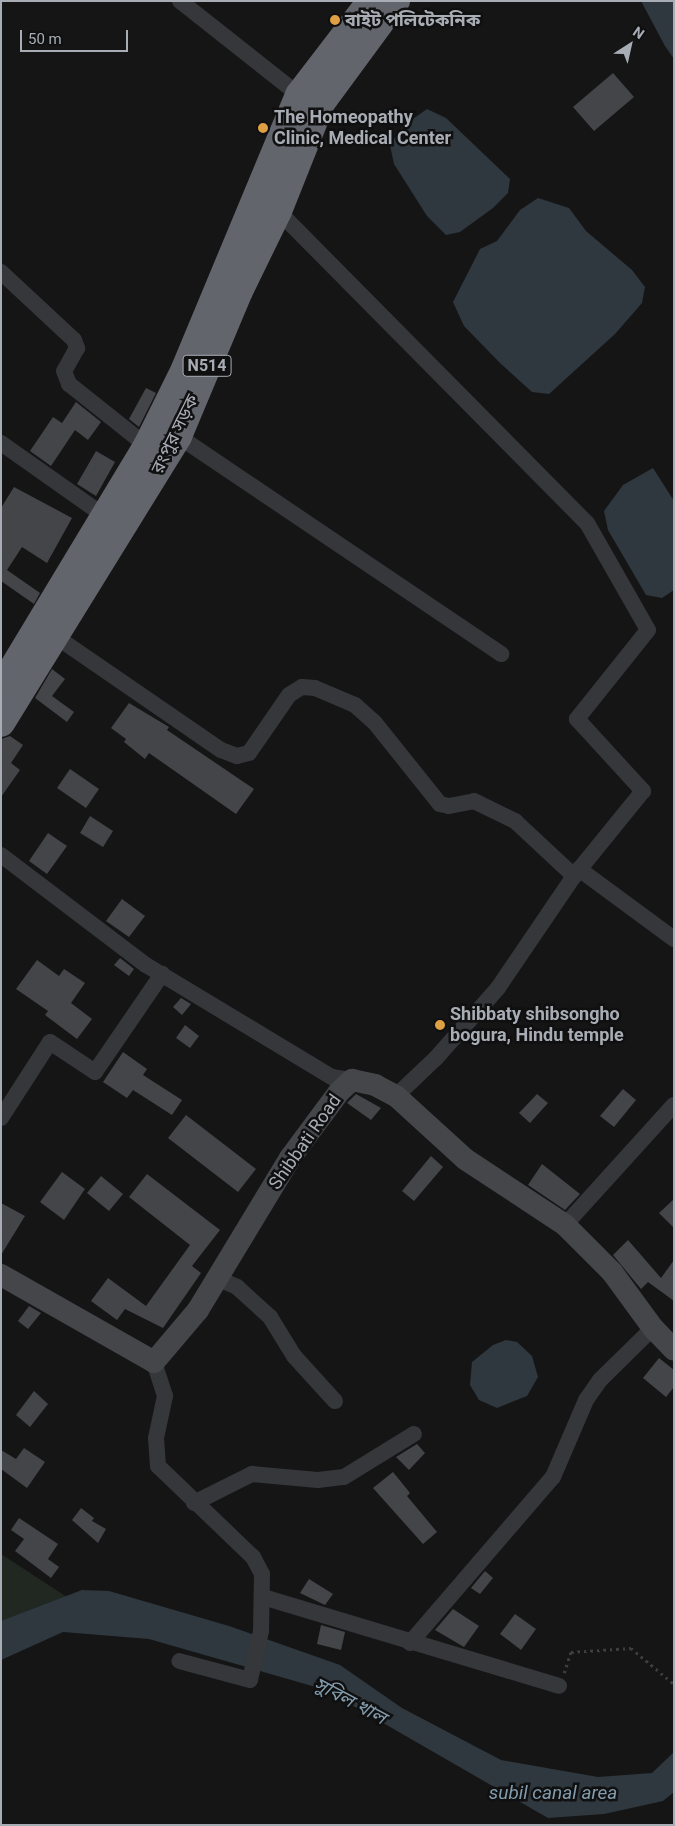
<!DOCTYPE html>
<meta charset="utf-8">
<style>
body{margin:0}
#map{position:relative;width:675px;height:1826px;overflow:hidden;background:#151516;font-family:Roboto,"Noto Sans Bengali",sans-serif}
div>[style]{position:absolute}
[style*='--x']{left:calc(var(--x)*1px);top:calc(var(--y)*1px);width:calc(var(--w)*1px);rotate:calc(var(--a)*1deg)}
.green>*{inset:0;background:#212822}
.water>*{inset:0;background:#2f383e}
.building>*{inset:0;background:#444549}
.path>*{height:2.5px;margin-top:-1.25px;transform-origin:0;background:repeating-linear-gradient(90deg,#3c3e42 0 2.5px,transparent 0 6.5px)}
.street>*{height:16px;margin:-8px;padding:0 8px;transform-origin:8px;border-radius:8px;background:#36373b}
.secondary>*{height:22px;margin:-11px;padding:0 11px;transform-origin:11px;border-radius:11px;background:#44464a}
.highway>*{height:28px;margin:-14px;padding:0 14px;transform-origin:14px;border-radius:14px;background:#62656b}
.dots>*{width:14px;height:14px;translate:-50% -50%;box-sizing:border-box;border:2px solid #101011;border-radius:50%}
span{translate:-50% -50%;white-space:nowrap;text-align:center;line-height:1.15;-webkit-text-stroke:5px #101011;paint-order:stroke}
.shield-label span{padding:1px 4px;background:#101011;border:1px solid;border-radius:4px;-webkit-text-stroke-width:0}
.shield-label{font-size:16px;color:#a8adb5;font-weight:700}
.poi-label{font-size:18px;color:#a8adb5;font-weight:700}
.left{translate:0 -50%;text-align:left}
.street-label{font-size:18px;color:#a8adb5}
.water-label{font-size:19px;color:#829cad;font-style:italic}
.frame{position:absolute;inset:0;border:2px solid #a8adb5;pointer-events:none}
.north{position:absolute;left:605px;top:20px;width:50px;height:50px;-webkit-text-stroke:4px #101011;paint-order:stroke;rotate:35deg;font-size:14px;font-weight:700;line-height:20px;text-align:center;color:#a8adb5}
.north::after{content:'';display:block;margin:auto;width:18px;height:22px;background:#a8adb5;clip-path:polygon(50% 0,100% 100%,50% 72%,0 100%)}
.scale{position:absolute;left:20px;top:30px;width:108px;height:22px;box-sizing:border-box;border:2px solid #a8adb5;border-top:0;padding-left:6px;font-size:15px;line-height:18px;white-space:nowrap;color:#a8adb5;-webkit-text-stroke:4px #101011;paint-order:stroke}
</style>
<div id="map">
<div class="green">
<div style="clip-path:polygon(1px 1554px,73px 1601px,1px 1631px)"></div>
</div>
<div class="water">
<div style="clip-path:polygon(641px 1px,674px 1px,674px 59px,665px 46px)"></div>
<div style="clip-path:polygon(427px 109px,446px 118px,510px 179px,508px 193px,493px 208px,460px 232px,446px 235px,427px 216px,394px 164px,390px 145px,403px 126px)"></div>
<div style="clip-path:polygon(538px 198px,569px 208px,586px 231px,632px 270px,645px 287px,642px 303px,615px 334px,549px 394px,532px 392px,500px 363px,464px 326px,453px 302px,480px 249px,497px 241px,520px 210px)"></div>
<div style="clip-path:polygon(653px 468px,674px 501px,674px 590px,662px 598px,646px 595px,608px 530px,604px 511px,623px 485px)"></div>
<div style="clip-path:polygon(506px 1340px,517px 1342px,532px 1356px,538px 1377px,527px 1396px,497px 1408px,479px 1400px,470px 1385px,472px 1362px,493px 1345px)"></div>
<div style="clip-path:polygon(82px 1590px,109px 1591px,229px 1626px,340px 1665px,402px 1708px,501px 1760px,598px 1777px,652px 1773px,674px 1752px,674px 1792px,663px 1801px,604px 1814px,548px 1818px,326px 1690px,149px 1639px,63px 1632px,1px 1660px,1px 1621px)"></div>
</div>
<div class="building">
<div style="clip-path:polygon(613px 73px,634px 97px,594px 131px,573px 107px)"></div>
<div style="clip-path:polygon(146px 388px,156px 393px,139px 427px,129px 419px)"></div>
<div style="clip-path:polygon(76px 402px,101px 422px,88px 440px,75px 430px,51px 466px,30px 451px,53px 417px,62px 423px)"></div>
<div style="clip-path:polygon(96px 451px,115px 462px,96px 496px,77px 484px)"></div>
<div style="clip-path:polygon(14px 487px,72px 518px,47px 563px,22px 547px,7px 570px,40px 593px,34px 604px,1px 581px,1px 508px)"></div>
<div style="clip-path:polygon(52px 669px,65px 679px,52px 696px,74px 712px,67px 722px,35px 698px)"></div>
<div style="clip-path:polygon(129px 703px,169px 727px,167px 730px,254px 789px,236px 814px,149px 753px,145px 759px,124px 742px,126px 739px,111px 728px)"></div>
<div style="clip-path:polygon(10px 736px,23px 745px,11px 763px,20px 770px,1px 797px,1px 739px)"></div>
<div style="clip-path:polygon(70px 769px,99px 789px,86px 808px,57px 788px)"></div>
<div style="clip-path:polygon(90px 816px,113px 831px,103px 847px,80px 833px)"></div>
<div style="clip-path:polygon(48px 833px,67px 846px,47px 874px,29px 861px)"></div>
<div style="clip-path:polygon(122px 899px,145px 916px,129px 937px,106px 921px)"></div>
<div style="clip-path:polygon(120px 958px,134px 969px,129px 976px,114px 965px)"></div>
<div style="clip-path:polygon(37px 960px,59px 976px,64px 969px,85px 983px,71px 1003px,92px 1019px,77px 1039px,45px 1015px,48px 1011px,16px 989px)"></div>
<div style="clip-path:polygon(181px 998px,191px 1004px,182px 1015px,173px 1007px)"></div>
<div style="clip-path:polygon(185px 1025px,199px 1036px,190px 1048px,176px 1038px)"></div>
<div style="clip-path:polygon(123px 1052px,147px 1069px,143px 1075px,182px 1100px,172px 1115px,133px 1090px,127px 1098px,103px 1082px)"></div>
<div style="clip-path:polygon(623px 1089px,636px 1100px,614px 1127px,600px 1116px)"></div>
<div style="clip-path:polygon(356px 1094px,381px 1108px,371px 1120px,347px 1103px)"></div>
<div style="clip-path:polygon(537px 1094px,548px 1103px,530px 1123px,519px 1113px)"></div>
<div style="clip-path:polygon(186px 1115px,256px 1169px,238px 1192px,168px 1138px)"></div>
<div style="clip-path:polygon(431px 1156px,443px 1167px,414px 1201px,402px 1191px)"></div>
<div style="clip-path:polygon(542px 1164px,580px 1194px,565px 1210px,528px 1185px)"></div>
<div style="clip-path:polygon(62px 1172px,85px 1189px,64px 1220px,40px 1202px)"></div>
<div style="clip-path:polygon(147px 1174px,220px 1230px,192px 1266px,201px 1273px,163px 1328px,125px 1309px,117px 1320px,91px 1301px,108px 1278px,146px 1306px,190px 1245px,129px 1197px)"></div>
<div style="clip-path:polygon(101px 1176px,123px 1194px,109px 1211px,87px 1193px)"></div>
<div style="clip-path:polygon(674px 1199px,674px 1228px,659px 1213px)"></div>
<div style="clip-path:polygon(1px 1203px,25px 1216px,1px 1255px)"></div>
<div style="clip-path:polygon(628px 1240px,661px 1278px,674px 1260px,674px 1301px,648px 1282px,641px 1289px,613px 1255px)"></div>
<div style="clip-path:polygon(29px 1306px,41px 1313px,28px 1329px,18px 1321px)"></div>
<div style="clip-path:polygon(659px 1358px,674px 1370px,674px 1387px,666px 1397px,643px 1378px)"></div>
<div style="clip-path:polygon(34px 1391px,48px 1404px,30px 1427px,16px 1415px)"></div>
<div style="clip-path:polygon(417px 1444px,425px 1453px,409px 1470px,396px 1457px)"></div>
<div style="clip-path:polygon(24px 1448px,45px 1462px,27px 1488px,1px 1469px,1px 1450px,16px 1459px)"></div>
<div style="clip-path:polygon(393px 1472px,410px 1493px,407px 1496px,437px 1532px,423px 1544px,373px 1488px)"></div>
<div style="clip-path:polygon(81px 1508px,94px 1518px,92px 1521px,106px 1529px,98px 1543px,72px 1520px)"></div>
<div style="clip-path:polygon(19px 1518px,58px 1544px,48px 1559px,59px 1567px,51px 1578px,15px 1551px,24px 1539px,11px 1530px)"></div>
<div style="clip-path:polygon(485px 1571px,493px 1578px,480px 1594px,471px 1588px)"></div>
<div style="clip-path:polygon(309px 1579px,333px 1594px,325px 1605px,300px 1593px)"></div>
<div style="clip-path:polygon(453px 1609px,479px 1626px,464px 1647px,435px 1630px)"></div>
<div style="clip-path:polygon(515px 1614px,536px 1629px,521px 1650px,500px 1634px)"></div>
<div style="clip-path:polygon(321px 1625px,345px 1632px,341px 1650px,317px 1644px)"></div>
</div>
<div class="path">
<div style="--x:564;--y:1673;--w:22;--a:-72"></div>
<div style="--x:571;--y:1652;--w:60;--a:-3.8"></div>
<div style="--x:631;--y:1648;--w:56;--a:39.9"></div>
</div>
<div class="street">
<div style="--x:180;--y:1;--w:152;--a:38.3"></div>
<div style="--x:278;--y:211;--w:439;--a:45.3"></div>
<div style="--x:587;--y:523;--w:123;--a:60.3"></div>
<div style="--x:648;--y:630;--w:114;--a:128.6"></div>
<div style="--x:577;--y:719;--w:98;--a:47.5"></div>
<div style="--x:643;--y:791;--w:109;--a:129.1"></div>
<div style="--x:574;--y:876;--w:135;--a:124.2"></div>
<div style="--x:498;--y:988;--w:94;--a:131.5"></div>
<div style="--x:436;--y:1058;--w:55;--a:136.5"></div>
<div style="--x:1;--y:272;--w:100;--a:43"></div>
<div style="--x:74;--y:340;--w:9;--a:69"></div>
<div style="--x:77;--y:348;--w:26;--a:119"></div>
<div style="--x:64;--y:371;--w:14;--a:69"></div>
<div style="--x:69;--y:384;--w:100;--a:38.5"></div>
<div style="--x:178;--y:436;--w:390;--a:34"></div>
<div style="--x:1;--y:443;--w:125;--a:35.2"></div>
<div style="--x:55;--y:636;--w:201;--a:34.5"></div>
<div style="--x:221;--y:750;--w:17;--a:21"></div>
<div style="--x:237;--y:756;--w:12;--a:-14"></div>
<div style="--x:249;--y:753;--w:70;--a:-55.4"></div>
<div style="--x:289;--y:695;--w:15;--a:-32"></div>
<div style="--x:302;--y:687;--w:13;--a:4"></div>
<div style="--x:315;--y:688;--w:43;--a:23"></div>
<div style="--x:355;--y:705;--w:27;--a:42"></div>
<div style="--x:375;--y:723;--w:104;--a:51.3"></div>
<div style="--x:440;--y:804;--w:9;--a:13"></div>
<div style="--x:449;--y:806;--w:25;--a:-11"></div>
<div style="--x:474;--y:801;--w:46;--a:26"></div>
<div style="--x:515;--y:821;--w:81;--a:43"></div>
<div style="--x:1;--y:855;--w:182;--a:37.2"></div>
<div style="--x:146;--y:965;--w:217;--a:31.1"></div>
<div style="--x:332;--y:1077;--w:20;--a:9"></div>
<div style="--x:579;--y:869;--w:118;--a:36.4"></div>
<div style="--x:1;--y:1118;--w:90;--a:-57.2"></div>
<div style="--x:50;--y:1042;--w:54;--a:33.7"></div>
<div style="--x:95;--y:1072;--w:119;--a:-55.6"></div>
<div style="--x:565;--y:1225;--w:162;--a:-47.8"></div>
<div style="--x:216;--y:1278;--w:23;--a:23"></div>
<div style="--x:237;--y:1287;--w:45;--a:42.3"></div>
<div style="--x:270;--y:1317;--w:46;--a:58.4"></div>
<div style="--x:294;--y:1356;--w:61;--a:47.7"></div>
<div style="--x:154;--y:1362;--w:36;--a:72"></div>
<div style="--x:165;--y:1396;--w:43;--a:102.1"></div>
<div style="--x:156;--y:1438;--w:28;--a:86"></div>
<div style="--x:158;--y:1466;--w:132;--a:43.8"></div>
<div style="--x:253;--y:1557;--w:19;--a:62"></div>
<div style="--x:262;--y:1574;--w:57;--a:91"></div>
<div style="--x:261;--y:1631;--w:50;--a:102.7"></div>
<div style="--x:250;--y:1680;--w:73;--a:-165"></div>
<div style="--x:194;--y:1503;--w:65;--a:-26.6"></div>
<div style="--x:252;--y:1474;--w:66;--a:5.2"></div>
<div style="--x:318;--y:1480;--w:26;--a:-7"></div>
<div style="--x:344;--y:1477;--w:82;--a:-31.6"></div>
<div style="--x:263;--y:1597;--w:309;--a:16.7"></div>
<div style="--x:410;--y:1643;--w:219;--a:-49.3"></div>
<div style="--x:553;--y:1477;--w:84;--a:-66.8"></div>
<div style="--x:586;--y:1400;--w:24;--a:-55"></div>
<div style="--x:600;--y:1380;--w:74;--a:-44.5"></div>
</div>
<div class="secondary">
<div style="--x:1;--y:1275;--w:176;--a:29.6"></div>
<div style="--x:154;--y:1362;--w:68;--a:-49.8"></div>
<div style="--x:198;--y:1310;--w:178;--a:-58.8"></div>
<div style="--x:290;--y:1158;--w:82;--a:-53.4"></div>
<div style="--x:339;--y:1092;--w:18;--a:-43"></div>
<div style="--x:352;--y:1080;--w:24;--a:12"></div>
<div style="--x:375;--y:1085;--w:24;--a:28"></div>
<div style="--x:396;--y:1096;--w:93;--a:42.4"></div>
<div style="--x:465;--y:1159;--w:120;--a:33.4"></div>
<div style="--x:565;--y:1225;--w:66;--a:45"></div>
<div style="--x:612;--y:1272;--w:69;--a:53.8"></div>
<div style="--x:653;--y:1328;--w:30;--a:46"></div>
</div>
<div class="highway">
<div style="--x:1;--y:688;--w:283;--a:-58.9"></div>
<div style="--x:147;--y:446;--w:86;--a:-63.7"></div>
<div style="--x:185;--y:369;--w:297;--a:-67.4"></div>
<div style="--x:299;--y:95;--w:118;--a:-52.5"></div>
<div style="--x:1;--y:723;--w:337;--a:-58.3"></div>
<div style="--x:178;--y:436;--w:157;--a:-67.2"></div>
<div style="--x:239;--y:291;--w:89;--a:-64"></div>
<div style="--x:278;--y:211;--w:116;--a:-68.3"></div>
<div style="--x:321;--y:103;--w:127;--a:-53.7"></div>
</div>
<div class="dots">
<div style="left:335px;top:20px;background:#df9f43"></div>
<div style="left:263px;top:128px;background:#df9f43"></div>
<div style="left:440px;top:1025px;background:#df9f43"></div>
</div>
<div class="shield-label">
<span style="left:207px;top:366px">N514</span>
</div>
<div class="poi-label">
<span class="left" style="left:345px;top:20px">বাইট পলিটেকনিক</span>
<span class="left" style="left:274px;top:128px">The Homeopathy<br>Clinic, Medical Center</span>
<span class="left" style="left:450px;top:1025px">Shibbaty shibsongho<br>bogura, Hindu temple</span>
</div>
<div class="street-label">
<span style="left:175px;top:434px;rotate:-64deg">রংপুর সড়ক</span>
<span style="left:305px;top:1142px;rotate:-55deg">Shibbati Road</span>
</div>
<div class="water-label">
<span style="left:350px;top:1701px;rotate:28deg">সুবিল খাল</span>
<span style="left:553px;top:1793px">subil canal area</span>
</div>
<div class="frame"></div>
<div class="north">N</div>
<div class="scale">50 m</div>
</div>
